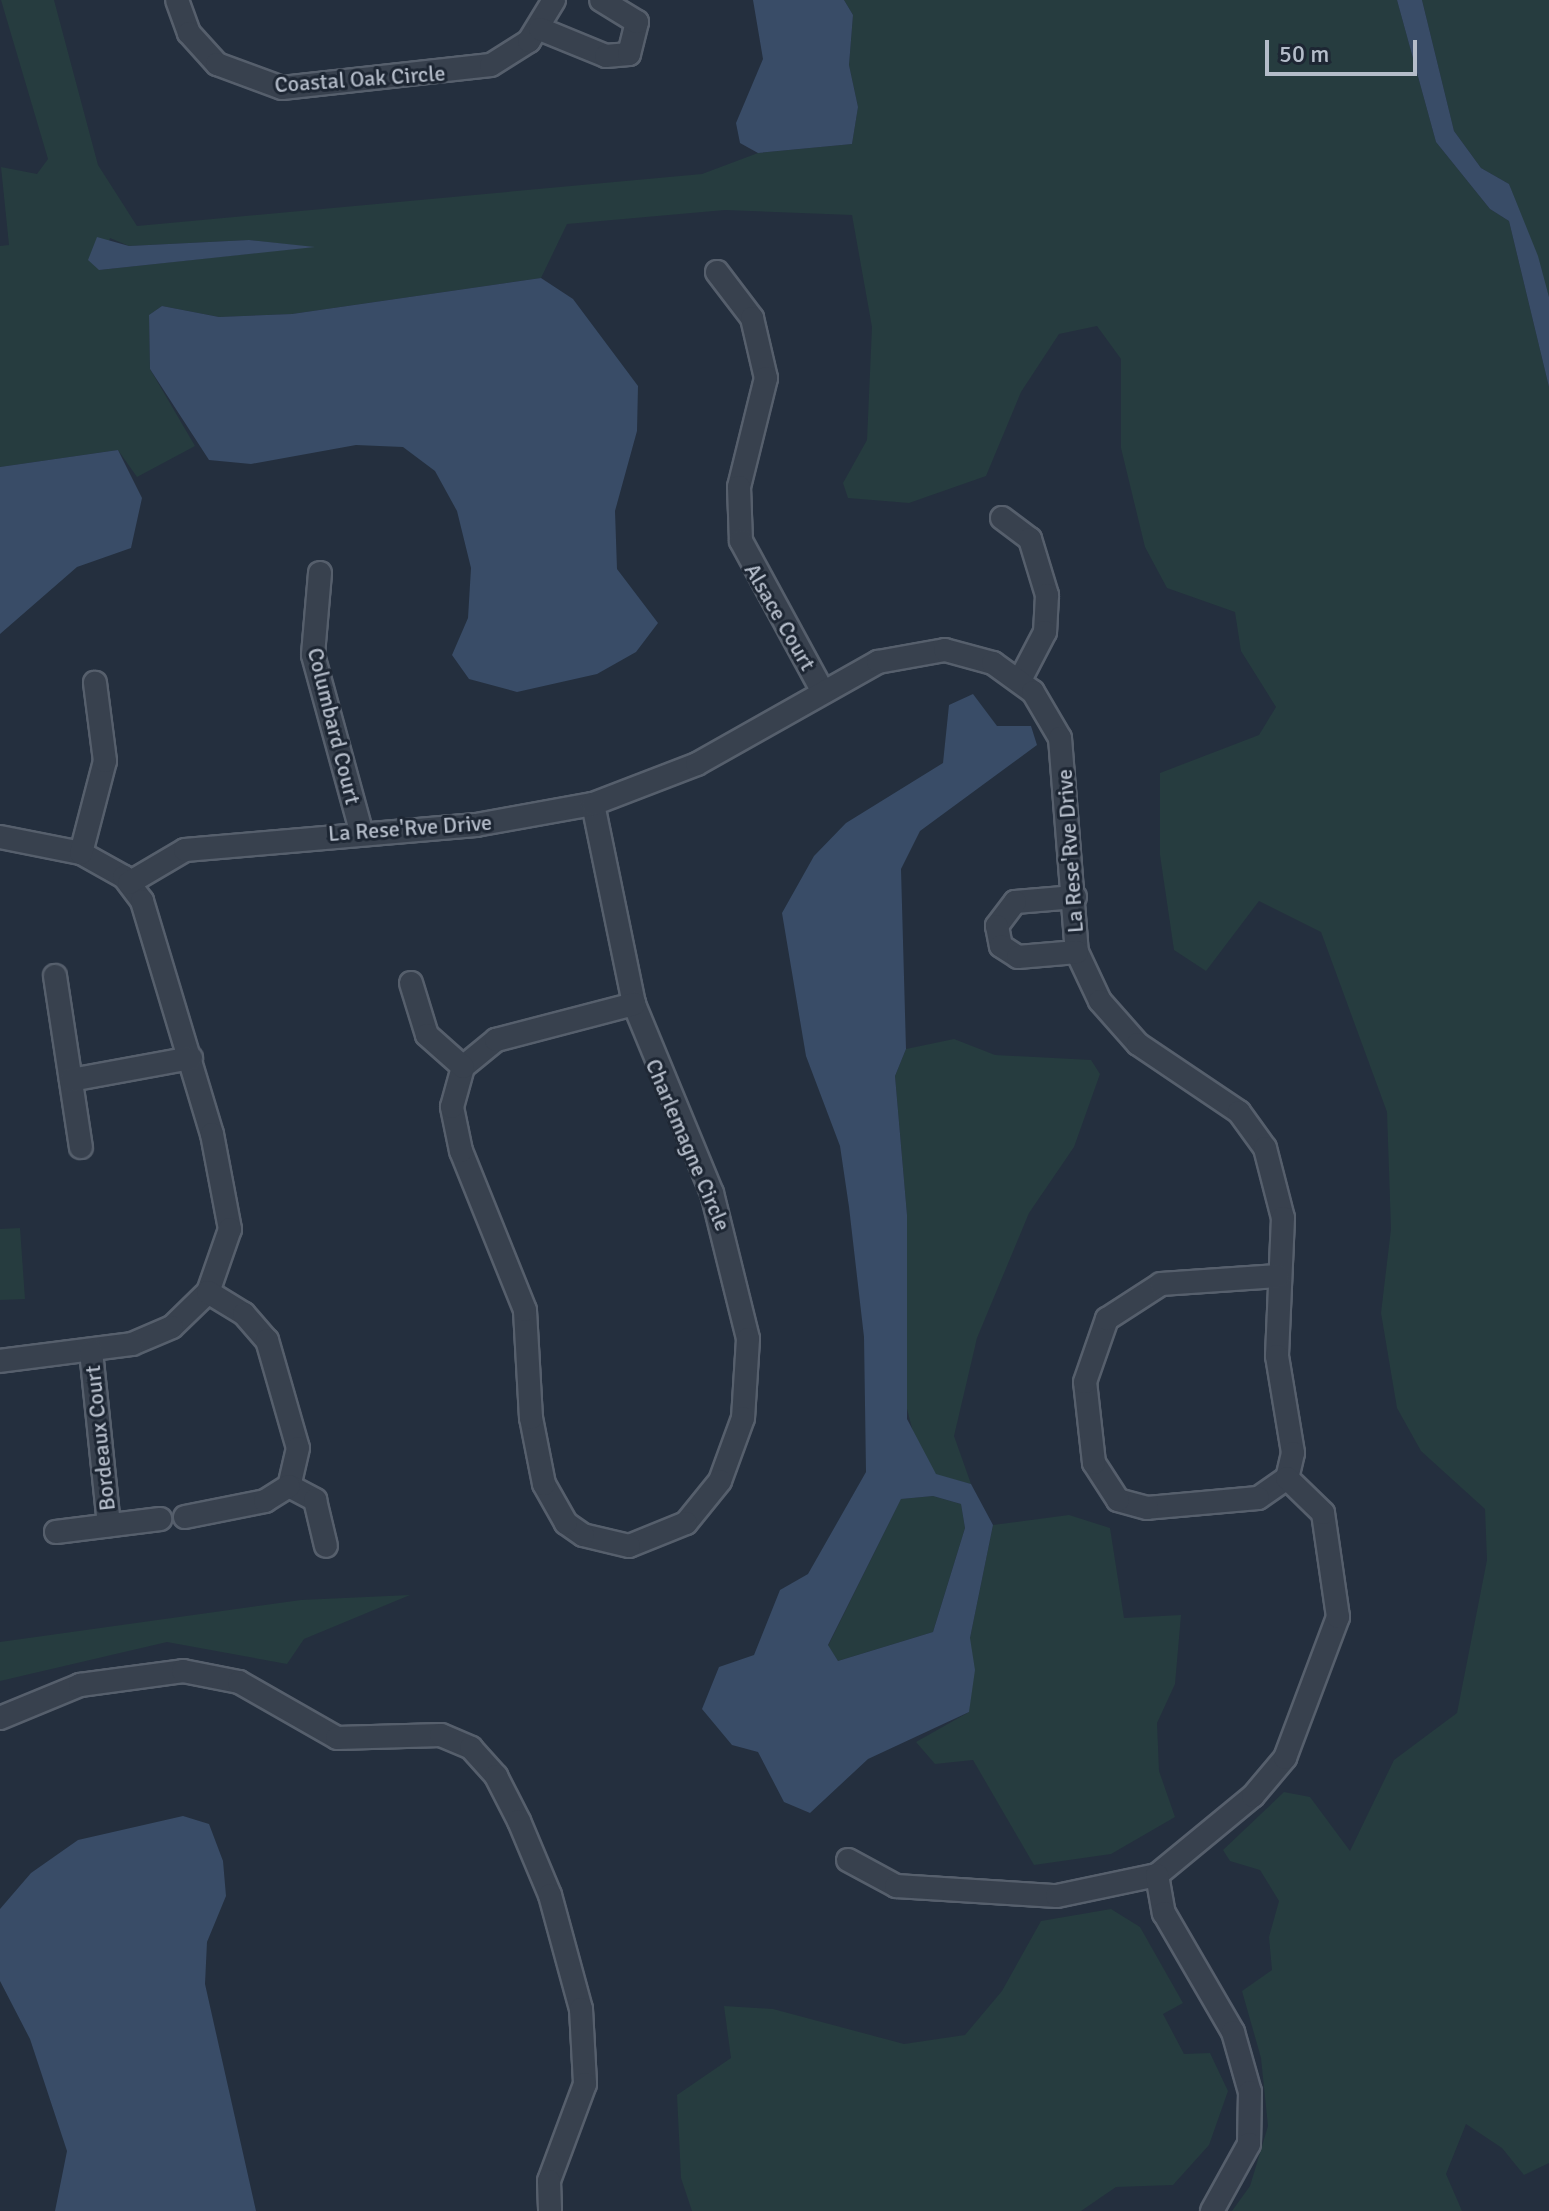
<!DOCTYPE html>
<style>
body{margin:0}
#map{position:relative;width:1549px;height:2211px;overflow:hidden;background:#242f3e;font-family:Signika,sans-serif}
div>[style]{position:absolute}
[style*='--x']{left:calc(var(--x)*1px);top:calc(var(--y)*1px);width:calc(var(--w)*1px);rotate:calc(var(--a)*1deg)}
.green>*{inset:0;background:#263c3f}
.water>*{inset:0;background:#394c67}
.roads{filter:drop-shadow(2px 0 #565f6c) drop-shadow(-2px 0 #565f6c) drop-shadow(0 2px #565f6c) drop-shadow(0 -2px #565f6c)}
.minor>*{height:22px;margin:-11px;padding:0 11px;transform-origin:11px;border-radius:11px;background:#38414e}
span{translate:-50% -50%;white-space:nowrap;text-align:center;line-height:1.15;-webkit-text-stroke:6px #1d2633;paint-order:stroke}
.street-label{font-size:22px;color:#b4bcc9}
.scale{position:absolute;left:1265px;top:40px;width:152px;height:36px;box-sizing:border-box;border:4px solid #b4bcc9;border-top:0;padding-left:10px;font-size:24px;line-height:28px;white-space:nowrap;color:#b4bcc9;-webkit-text-stroke:6px #1d2633;paint-order:stroke}
</style>
<div id="map">
<div class="green">
<div style="clip-path:polygon(evenodd,1px 0,54px 0,98px 165px,137px 226px,702px 174px,758px 153px,852px 144px,858px 107px,849px 65px,853px 15px,844px 0,1397px 0,1436px 142px,1490px 209px,1509px 221px,1549px 387px,1549px 2163px,1524px 2175px,1502px 2148px,1466px 2124px,1446px 2174px,1462px 2211px,1232px 2211px,1250px 2186px,1268px 2126px,1261px 2058px,1242px 1991px,1272px 1970px,1269px 1937px,1279px 1901px,1260px 1870px,1230px 1861px,1223px 1850px,1284px 1792px,1310px 1797px,1350px 1851px,1394px 1760px,1457px 1713px,1487px 1560px,1485px 1509px,1421px 1451px,1397px 1408px,1381px 1313px,1391px 1229px,1387px 1112px,1321px 932px,1259px 901px,1206px 971px,1174px 950px,1160px 855px,1160px 773px,1259px 735px,1276px 707px,1241px 651px,1235px 612px,1167px 588px,1145px 547px,1121px 448px,1121px 359px,1097px 326px,1059px 334px,1021px 392px,986px 476px,909px 503px,848px 498px,843px 483px,867px 440px,872px 327px,852px 215px,725px 210px,567px 224px,541px 278px,292px 314px,219px 317px,162px 306px,149px 315px,150px 369px,195px 446px,137px 477px,118px 450px,0 467px,0 246px,9px 245px,1px 167px,37px 174px,48px 159px,1px 0,110px 238px,129px 246px,249px 240px,310px 247px,99px 270px,110px 238px)"></div>
<div style="clip-path:polygon(1422px 0,1549px 0,1549px 297px,1509px 184px,1481px 168px,1454px 131px)"></div>
<div style="clip-path:polygon(954px 1039px,995px 1055px,1091px 1060px,1100px 1074px,1074px 1147px,1029px 1213px,977px 1338px,954px 1436px,971px 1484px,936px 1475px,916px 1444px,902px 1389px,907px 1215px,895px 1076px,906px 1049px)"></div>
<div style="clip-path:polygon(20px 1228px,25px 1299px,0 1300px,0 1229px)"></div>
<div style="clip-path:polygon(933px 1496px,961px 1504px,965px 1528px,933px 1632px,838px 1661px,828px 1646px,901px 1499px)"></div>
<div style="clip-path:polygon(1069px 1515px,1110px 1528px,1124px 1618px,1181px 1615px,1175px 1684px,1157px 1723px,1159px 1771px,1175px 1817px,1111px 1854px,1034px 1865px,973px 1760px,935px 1764px,916px 1742px,969px 1712px,970px 1638px,993px 1525px)"></div>
<div style="clip-path:polygon(410px 1595px,304px 1639px,287px 1664px,167px 1642px,0 1681px,0 1642px,301px 1600px)"></div>
<div style="clip-path:polygon(1111px 1909px,1140px 1927px,1183px 2003px,1163px 2014px,1184px 2054px,1210px 2053px,1228px 2091px,1209px 2145px,1173px 2185px,1116px 2187px,1081px 2211px,692px 2211px,681px 2178px,677px 2095px,731px 2058px,724px 2006px,773px 2009px,904px 2044px,965px 2035px,1002px 1991px,1041px 1921px)"></div>
</div>
<div class="water">
<div style="clip-path:polygon(753px 0,844px 0,853px 15px,849px 65px,858px 107px,852px 144px,758px 153px,740px 143px,736px 123px,763px 59px)"></div>
<div style="clip-path:polygon(1397px 0,1422px 0,1454px 131px,1481px 168px,1509px 184px,1538px 256px,1549px 297px,1549px 387px,1509px 221px,1490px 209px,1436px 142px)"></div>
<div style="clip-path:polygon(97px 237px,129px 246px,249px 240px,315px 247px,99px 270px,88px 260px)"></div>
<div style="clip-path:polygon(541px 278px,573px 299px,638px 386px,637px 431px,615px 511px,617px 569px,658px 623px,636px 652px,597px 674px,517px 692px,469px 679px,452px 655px,468px 618px,471px 568px,457px 511px,435px 471px,403px 447px,356px 445px,251px 464px,209px 460px,150px 369px,149px 315px,162px 306px,219px 317px,292px 314px)"></div>
<div style="clip-path:polygon(118px 450px,142px 498px,131px 548px,77px 567px,0 634px,0 467px)"></div>
<div style="clip-path:polygon(evenodd,973px 694px,997px 726px,1031px 726px,1037px 745px,920px 831px,901px 869px,906px 1049px,895px 1076px,907px 1215px,907px 1419px,936px 1474px,971px 1484px,993px 1525px,970px 1638px,975px 1670px,969px 1712px,868px 1759px,810px 1813px,784px 1802px,758px 1752px,732px 1745px,702px 1709px,719px 1667px,754px 1655px,780px 1590px,808px 1574px,866px 1472px,864px 1337px,849px 1207px,840px 1146px,806px 1056px,782px 913px,814px 856px,846px 823px,943px 763px,949px 705px,973px 694px,933px 1496px,961px 1504px,965px 1528px,933px 1632px,838px 1661px,828px 1645px,901px 1499px,933px 1496px)"></div>
<div style="clip-path:polygon(183px 1816px,209px 1824px,223px 1861px,226px 1896px,207px 1942px,205px 1984px,256px 2211px,55px 2211px,67px 2151px,30px 2039px,0 1981px,0 1909px,31px 1873px,78px 1840px)"></div>
</div>
<div class="roads">
<div class="minor">
<div style="--x:177;--y:0;--w:35;--a:70"></div>
<div style="--x:189;--y:33;--w:42;--a:47.9"></div>
<div style="--x:217;--y:64;--w:69;--a:20.3"></div>
<div style="--x:282;--y:88;--w:210;--a:-6.3"></div>
<div style="--x:491;--y:65;--w:45;--a:-32.3"></div>
<div style="--x:529;--y:41;--w:48;--a:-58.6"></div>
<div style="--x:540;--y:29;--w:71;--a:22.2"></div>
<div style="--x:606;--y:56;--w:23;--a:-5"></div>
<div style="--x:629;--y:54;--w:33;--a:-76"></div>
<div style="--x:637;--y:22;--w:42;--a:-148.6"></div>
<div style="--x:717;--y:272;--w:58;--a:52.7"></div>
<div style="--x:752;--y:318;--w:62;--a:76.9"></div>
<div style="--x:766;--y:378;--w:112;--a:103.9"></div>
<div style="--x:739;--y:487;--w:54;--a:87.9"></div>
<div style="--x:741;--y:541;--w:172;--a:61.5"></div>
<div style="--x:1002;--y:518;--w:35;--a:37"></div>
<div style="--x:1030;--y:539;--w:59;--a:73.1"></div>
<div style="--x:1047;--y:595;--w:37;--a:93"></div>
<div style="--x:1045;--y:632;--w:54;--a:117.5"></div>
<div style="--x:320;--y:573;--w:82;--a:94.9"></div>
<div style="--x:313;--y:655;--w:182;--a:74.7"></div>
<div style="--x:593;--y:804;--w:204;--a:78.4"></div>
<div style="--x:634;--y:1004;--w:204;--a:67.6"></div>
<div style="--x:712;--y:1193;--w:150;--a:76.1"></div>
<div style="--x:748;--y:1339;--w:79;--a:93.6"></div>
<div style="--x:743;--y:1418;--w:67;--a:110.1"></div>
<div style="--x:720;--y:1481;--w:54;--a:129"></div>
<div style="--x:686;--y:1523;--w:61;--a:158"></div>
<div style="--x:629;--y:1546;--w:47;--a:-166.6"></div>
<div style="--x:583;--y:1535;--w:21;--a:-145"></div>
<div style="--x:566;--y:1523;--w:45;--a:-119.4"></div>
<div style="--x:544;--y:1484;--w:67;--a:-101.1"></div>
<div style="--x:531;--y:1418;--w:108;--a:-93.2"></div>
<div style="--x:525;--y:1310;--w:171;--a:-111.9"></div>
<div style="--x:461;--y:1151;--w:45;--a:-101.6"></div>
<div style="--x:452;--y:1107;--w:41;--a:-74.6"></div>
<div style="--x:463;--y:1067;--w:43;--a:-39.3"></div>
<div style="--x:496;--y:1040;--w:143;--a:-14.6"></div>
<div style="--x:0;--y:837;--w:83;--a:11.2"></div>
<div style="--x:81;--y:853;--w:49;--a:29.2"></div>
<div style="--x:124;--y:877;--w:30;--a:53"></div>
<div style="--x:142;--y:901;--w:243;--a:73.3"></div>
<div style="--x:212;--y:1134;--w:97;--a:79.3"></div>
<div style="--x:230;--y:1229;--w:67;--a:109.2"></div>
<div style="--x:208;--y:1292;--w:50;--a:135.8"></div>
<div style="--x:172;--y:1327;--w:43;--a:157"></div>
<div style="--x:132;--y:1344;--w:133;--a:172.7"></div>
<div style="--x:81;--y:853;--w:95;--a:-75.4"></div>
<div style="--x:105;--y:761;--w:79;--a:-97.3"></div>
<div style="--x:129;--y:883;--w:65;--a:-30.5"></div>
<div style="--x:185;--y:850;--w:292;--a:-4.9"></div>
<div style="--x:476;--y:825;--w:119;--a:-10.2"></div>
<div style="--x:593;--y:804;--w:111;--a:-21"></div>
<div style="--x:697;--y:764;--w:208;--a:-29.4"></div>
<div style="--x:878;--y:662;--w:68;--a:-10.2"></div>
<div style="--x:945;--y:650;--w:50;--a:15.2"></div>
<div style="--x:993;--y:663;--w:49;--a:35.9"></div>
<div style="--x:1033;--y:692;--w:53;--a:59.6"></div>
<div style="--x:1060;--y:738;--w:215;--a:85.5"></div>
<div style="--x:1077;--y:952;--w:54;--a:64.9"></div>
<div style="--x:1100;--y:1001;--w:57;--a:48.5"></div>
<div style="--x:1138;--y:1044;--w:122;--a:34"></div>
<div style="--x:1239;--y:1112;--w:44;--a:54.2"></div>
<div style="--x:1265;--y:1148;--w:72;--a:75.6"></div>
<div style="--x:1283;--y:1218;--w:138;--a:92.5"></div>
<div style="--x:1277;--y:1356;--w:98;--a:80.6"></div>
<div style="--x:1293;--y:1453;--w:26;--a:103"></div>
<div style="--x:1287;--y:1478;--w:35;--a:145"></div>
<div style="--x:1258;--y:1498;--w:111;--a:174.9"></div>
<div style="--x:1147;--y:1508;--w:30;--a:-165"></div>
<div style="--x:1118;--y:1500;--w:44;--a:-123"></div>
<div style="--x:1094;--y:1463;--w:81;--a:-96.3"></div>
<div style="--x:1085;--y:1382;--w:67;--a:-70.8"></div>
<div style="--x:1107;--y:1319;--w:64;--a:-32.9"></div>
<div style="--x:1161;--y:1284;--w:117;--a:-3.9"></div>
<div style="--x:1075;--y:897;--w:60;--a:175.2"></div>
<div style="--x:1015;--y:902;--w:30;--a:127"></div>
<div style="--x:997;--y:926;--w:20;--a:79"></div>
<div style="--x:1001;--y:946;--w:20;--a:33"></div>
<div style="--x:1018;--y:957;--w:59;--a:-4.8"></div>
<div style="--x:55;--y:976;--w:173;--a:81.4"></div>
<div style="--x:411;--y:983;--w:54;--a:72.9"></div>
<div style="--x:427;--y:1035;--w:48;--a:41.6"></div>
<div style="--x:71;--y:1080;--w:122;--a:-10.4"></div>
<div style="--x:208;--y:1292;--w:42;--a:31.4"></div>
<div style="--x:244;--y:1314;--w:35;--a:49"></div>
<div style="--x:267;--y:1340;--w:112;--a:74"></div>
<div style="--x:298;--y:1448;--w:39;--a:103"></div>
<div style="--x:289;--y:1486;--w:30;--a:28"></div>
<div style="--x:315;--y:1500;--w:47;--a:76.6"></div>
<div style="--x:91;--y:1351;--w:175;--a:84.1"></div>
<div style="--x:185;--y:1517;--w:82;--a:-11.3"></div>
<div style="--x:265;--y:1501;--w:28;--a:-32"></div>
<div style="--x:56;--y:1532;--w:105;--a:-7.1"></div>
<div style="--x:0;--y:1718;--w:87;--a:-22.4"></div>
<div style="--x:80;--y:1685;--w:104;--a:-7.7"></div>
<div style="--x:183;--y:1671;--w:57;--a:11.1"></div>
<div style="--x:239;--y:1682;--w:113;--a:29.7"></div>
<div style="--x:337;--y:1738;--w:104;--a:-1.7"></div>
<div style="--x:441;--y:1735;--w:33;--a:23"></div>
<div style="--x:471;--y:1748;--w:38;--a:48"></div>
<div style="--x:496;--y:1776;--w:51;--a:62.9"></div>
<div style="--x:519;--y:1821;--w:80;--a:67.3"></div>
<div style="--x:550;--y:1895;--w:118;--a:74.8"></div>
<div style="--x:581;--y:2009;--w:75;--a:86.9"></div>
<div style="--x:585;--y:2084;--w:103;--a:110.4"></div>
<div style="--x:549;--y:2181;--w:30;--a:88"></div>
<div style="--x:848;--y:1860;--w:55;--a:28.4"></div>
<div style="--x:896;--y:1886;--w:161;--a:3.6"></div>
<div style="--x:1057;--y:1896;--w:102;--a:-11.9"></div>
<div style="--x:1157;--y:1875;--w:124;--a:-39.5"></div>
<div style="--x:1253;--y:1796;--w:50;--a:-49.9"></div>
<div style="--x:1285;--y:1758;--w:151;--a:-69.4"></div>
<div style="--x:1338;--y:1617;--w:105;--a:-98.2"></div>
<div style="--x:1323;--y:1513;--w:50;--a:-135.8"></div>
<div style="--x:1157;--y:1875;--w:39;--a:80"></div>
<div style="--x:1164;--y:1913;--w:138;--a:59.9"></div>
<div style="--x:1233;--y:2032;--w:62;--a:74.2"></div>
<div style="--x:1250;--y:2092;--w:52;--a:91.1"></div>
<div style="--x:1249;--y:2144;--w:77;--a:118.9"></div>
</div>
</div>
<div class="street-label">
<span style="left:360px;top:79px;rotate:-4deg">Coastal Oak Circle</span>
<span style="left:780px;top:617px;rotate:60deg">Alsace Court</span>
<span style="left:334px;top:726px;rotate:76deg">Columbard Court</span>
<span style="left:410px;top:828px;rotate:-4deg">La Rese'Rve Drive</span>
<span style="left:1070px;top:851px;rotate:-94deg">La Rese'Rve Drive</span>
<span style="left:688px;top:1145px;rotate:67deg">Charlemagne Circle</span>
<span style="left:100px;top:1438px;rotate:-96deg">Bordeaux Court</span>
</div>
<div class="scale">50 m</div>
</div>
